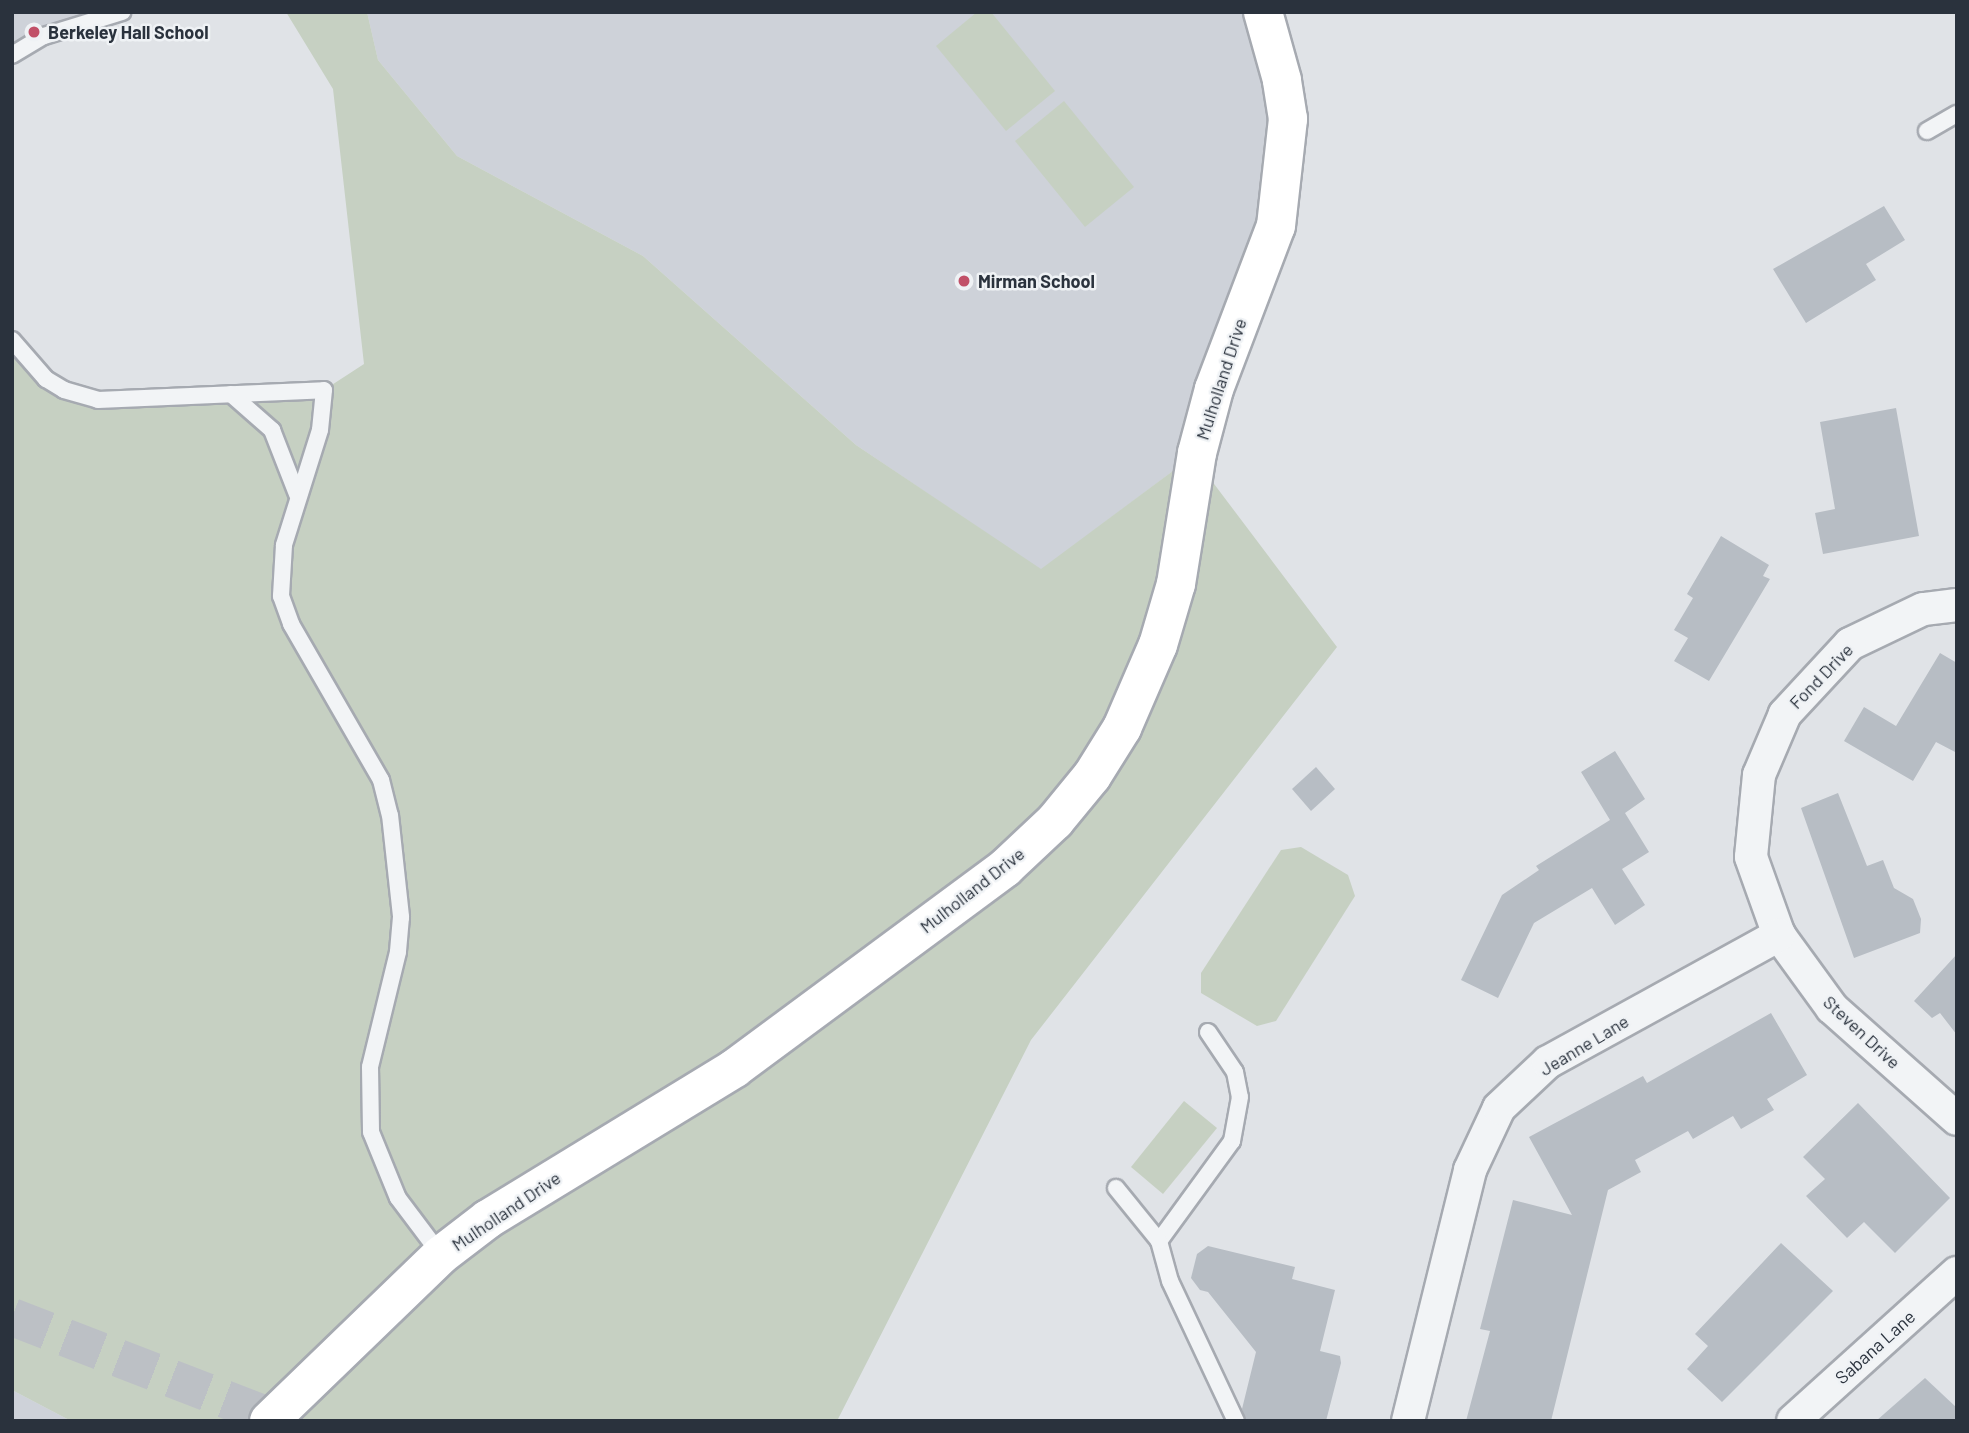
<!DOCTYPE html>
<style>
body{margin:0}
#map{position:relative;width:1969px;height:1433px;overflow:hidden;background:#e0e3e7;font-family:Barlow,sans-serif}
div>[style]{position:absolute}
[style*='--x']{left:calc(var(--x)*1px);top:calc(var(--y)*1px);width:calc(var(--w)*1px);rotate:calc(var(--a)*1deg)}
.built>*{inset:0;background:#ced2d9}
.green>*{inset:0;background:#c6d0c2}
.building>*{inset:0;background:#b7bdc4}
.secondary-tunnel>*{height:38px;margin-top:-19px;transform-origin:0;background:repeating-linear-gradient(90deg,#bcc0c5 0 38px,transparent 0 57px)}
.roads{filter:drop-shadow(2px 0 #a6aab1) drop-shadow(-2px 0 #a6aab1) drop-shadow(0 2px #a6aab1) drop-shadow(0 -2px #a6aab1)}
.lane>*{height:16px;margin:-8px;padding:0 8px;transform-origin:8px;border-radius:8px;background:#f2f4f6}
.street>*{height:32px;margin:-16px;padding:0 16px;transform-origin:16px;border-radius:16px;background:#f2f4f6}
.secondary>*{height:38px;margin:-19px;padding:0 19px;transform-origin:19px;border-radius:19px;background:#fff}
.dots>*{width:19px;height:19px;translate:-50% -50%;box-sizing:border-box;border:4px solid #eff2f5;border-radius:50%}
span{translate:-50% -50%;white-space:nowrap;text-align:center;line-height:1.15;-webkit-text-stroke:5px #eff2f5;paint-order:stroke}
.poi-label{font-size:18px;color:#2a323d;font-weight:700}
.left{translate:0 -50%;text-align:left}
.street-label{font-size:18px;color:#2a323d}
.frame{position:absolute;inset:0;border:14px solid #2a323d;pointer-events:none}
</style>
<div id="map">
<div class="built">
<div style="clip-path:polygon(12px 12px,122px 12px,12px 55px)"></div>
<div style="clip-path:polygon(367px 12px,1263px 12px,1288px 119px,1193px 456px,1041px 570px,856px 445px,643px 256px,457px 156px,378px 60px)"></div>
<div style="clip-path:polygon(12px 1390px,71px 1421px,12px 1421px)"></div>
</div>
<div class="green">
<div style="clip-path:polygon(286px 12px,367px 12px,378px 60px,457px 156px,643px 256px,856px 445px,1041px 569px,1193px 456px,1337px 647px,1031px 1040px,837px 1421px,71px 1421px,12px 1390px,12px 340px,38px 371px,86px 398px,324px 390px,364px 364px,333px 89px)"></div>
<div style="clip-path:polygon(977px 12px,991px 12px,1055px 91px,1006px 131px,936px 46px)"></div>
<div style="clip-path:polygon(1064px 101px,1134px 187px,1085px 227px,1015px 141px)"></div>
<div style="clip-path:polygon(1301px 847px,1348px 875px,1355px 896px,1276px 1021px,1257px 1026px,1201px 993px,1201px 973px,1281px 850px)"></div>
<div style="clip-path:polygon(1184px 1101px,1217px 1128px,1163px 1194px,1131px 1167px)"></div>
</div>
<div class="building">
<div style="clip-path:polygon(1884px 206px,1905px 240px,1866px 264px,1876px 280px,1806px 323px,1773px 269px)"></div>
<div style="clip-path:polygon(1896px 408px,1919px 536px,1823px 554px,1815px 513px,1835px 509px,1820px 422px)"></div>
<div style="clip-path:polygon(1721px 536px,1769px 565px,1763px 576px,1770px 579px,1709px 681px,1674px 661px,1688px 638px,1674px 630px,1693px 598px,1687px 594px)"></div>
<div style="clip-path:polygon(1940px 653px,1957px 663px,1957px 753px,1936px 742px,1913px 781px,1844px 741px,1864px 707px,1896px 726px)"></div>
<div style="clip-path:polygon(1615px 751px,1645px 799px,1625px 813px,1649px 852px,1622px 869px,1645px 905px,1615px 925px,1592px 888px,1534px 923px,1498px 998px,1461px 980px,1502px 895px,1539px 870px,1536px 866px,1610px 820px,1581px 772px)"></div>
<div style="clip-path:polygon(1316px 767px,1335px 789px,1311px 811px,1292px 789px)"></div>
<div style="clip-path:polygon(1838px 793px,1867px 866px,1883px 860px,1894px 888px,1913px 899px,1921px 919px,1920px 933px,1854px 958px,1801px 808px)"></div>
<div style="clip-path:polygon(1957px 954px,1957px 1035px,1940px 1013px,1932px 1018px,1914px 1001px)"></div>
<div style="clip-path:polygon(1771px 1013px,1807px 1075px,1767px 1099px,1774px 1110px,1741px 1129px,1733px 1116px,1693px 1139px,1688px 1131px,1635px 1160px,1641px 1172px,1608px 1190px,1551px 1421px,1466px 1421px,1490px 1331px,1480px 1329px,1513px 1200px,1572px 1215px,1529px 1137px,1643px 1076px,1647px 1083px)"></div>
<div style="clip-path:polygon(1858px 1103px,1950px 1198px,1895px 1253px,1864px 1222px,1847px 1238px,1806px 1196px,1825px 1179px,1803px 1157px)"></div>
<div style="clip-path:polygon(1781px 1243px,1833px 1291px,1722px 1402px,1687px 1369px,1708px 1346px,1695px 1334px)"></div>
<div style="clip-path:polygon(1208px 1246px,1295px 1267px,1292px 1279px,1335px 1290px,1320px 1351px,1340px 1356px,1341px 1363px,1326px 1421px,1246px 1421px,1242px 1409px,1256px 1352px,1208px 1292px,1200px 1290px,1191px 1278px,1197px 1254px)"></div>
<div style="clip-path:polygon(1925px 1378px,1957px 1408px,1957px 1421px,1876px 1421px)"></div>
</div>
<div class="secondary-tunnel">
<div style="--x:12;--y:1317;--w:289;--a:21.1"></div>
</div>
<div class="roads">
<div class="lane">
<div style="--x:12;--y:55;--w:37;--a:-31"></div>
<div style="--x:44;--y:36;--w:82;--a:-17.1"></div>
<div style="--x:1927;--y:131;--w:34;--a:-30"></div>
<div style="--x:12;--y:340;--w:52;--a:48.9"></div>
<div style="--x:46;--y:379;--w:21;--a:31"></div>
<div style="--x:64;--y:390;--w:35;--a:16"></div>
<div style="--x:98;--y:400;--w:226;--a:-2.5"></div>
<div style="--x:324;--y:390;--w:40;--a:95.7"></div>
<div style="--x:320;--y:430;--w:121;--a:107.4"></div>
<div style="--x:284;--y:545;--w:51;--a:93.4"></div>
<div style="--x:281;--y:596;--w:30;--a:70"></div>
<div style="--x:291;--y:624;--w:180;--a:60"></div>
<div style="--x:381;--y:780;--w:36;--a:76"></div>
<div style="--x:390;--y:815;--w:103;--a:83.8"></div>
<div style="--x:401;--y:917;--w:35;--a:95"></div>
<div style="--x:398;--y:952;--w:118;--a:103.7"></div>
<div style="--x:370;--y:1067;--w:65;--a:89.1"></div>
<div style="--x:371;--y:1132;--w:71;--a:67.8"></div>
<div style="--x:398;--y:1198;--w:71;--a:53"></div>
<div style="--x:231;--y:394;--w:55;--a:41.3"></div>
<div style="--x:272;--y:430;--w:69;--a:68.7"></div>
<div style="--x:1208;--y:1032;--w:48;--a:56"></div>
<div style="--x:1235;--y:1072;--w:25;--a:79"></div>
<div style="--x:1240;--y:1097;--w:45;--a:100.3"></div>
<div style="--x:1232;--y:1141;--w:124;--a:126.1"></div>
<div style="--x:1159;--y:1241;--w:41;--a:74.6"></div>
<div style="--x:1170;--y:1281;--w:155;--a:64.8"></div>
<div style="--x:1116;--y:1188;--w:68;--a:50.9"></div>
</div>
<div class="street">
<div style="--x:1957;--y:605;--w:34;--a:173"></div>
<div style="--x:1923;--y:609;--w:81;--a:154.4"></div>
<div style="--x:1850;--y:644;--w:96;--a:132.9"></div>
<div style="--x:1785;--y:714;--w:66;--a:113.1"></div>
<div style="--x:1759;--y:775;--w:82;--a:95.6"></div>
<div style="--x:1751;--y:857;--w:83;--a:70.3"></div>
<div style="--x:1779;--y:935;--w:90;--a:54"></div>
<div style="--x:1832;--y:1008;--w:167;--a:41.6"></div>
<div style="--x:1408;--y:1421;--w:259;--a:-76.1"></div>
<div style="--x:1470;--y:1170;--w:68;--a:-64.9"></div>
<div style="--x:1499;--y:1108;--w:67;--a:-43.2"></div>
<div style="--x:1548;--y:1062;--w:264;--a:-28.8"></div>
<div style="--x:1793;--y:1421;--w:221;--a:-42.1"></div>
</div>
<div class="secondary">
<div style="--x:269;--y:1421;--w:239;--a:-44"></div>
<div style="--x:441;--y:1255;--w:59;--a:-37.5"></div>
<div style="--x:488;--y:1219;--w:289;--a:-31.4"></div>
<div style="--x:735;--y:1068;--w:336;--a:-36.5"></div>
<div style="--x:1005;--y:868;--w:69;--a:-43.2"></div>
<div style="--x:1055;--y:821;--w:58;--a:-50.6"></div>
<div style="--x:1092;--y:776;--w:57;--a:-58"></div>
<div style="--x:1122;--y:728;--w:90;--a:-66.6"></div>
<div style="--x:1158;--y:645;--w:64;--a:-73.6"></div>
<div style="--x:1176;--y:584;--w:133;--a:-80.9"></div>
<div style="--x:1197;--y:453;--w:66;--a:-75.1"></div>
<div style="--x:1214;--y:389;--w:174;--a:-69.2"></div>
<div style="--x:1276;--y:226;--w:108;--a:-83.6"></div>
<div style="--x:1288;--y:119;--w:39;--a:-99"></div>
<div style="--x:1282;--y:80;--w:71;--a:-105.6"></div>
</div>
</div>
<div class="dots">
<div style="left:34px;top:32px;background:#c15068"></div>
<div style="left:964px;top:281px;background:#c15068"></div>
</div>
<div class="poi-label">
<span class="left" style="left:48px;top:32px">Berkeley Hall School</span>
<span class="left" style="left:978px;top:281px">Mirman School</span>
</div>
<div class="street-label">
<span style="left:1221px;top:379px;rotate:-72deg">Mulholland Drive</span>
<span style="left:1821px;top:676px;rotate:-46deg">Fond Drive</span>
<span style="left:972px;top:890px;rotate:-38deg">Mulholland Drive</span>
<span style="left:1862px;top:1032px;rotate:43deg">Steven Drive</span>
<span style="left:1584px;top:1045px;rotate:-31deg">Jeanne Lane</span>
<span style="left:506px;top:1211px;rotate:-34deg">Mulholland Drive</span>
<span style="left:1875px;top:1347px;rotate:-42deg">Sabana Lane</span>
</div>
<div class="frame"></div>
</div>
